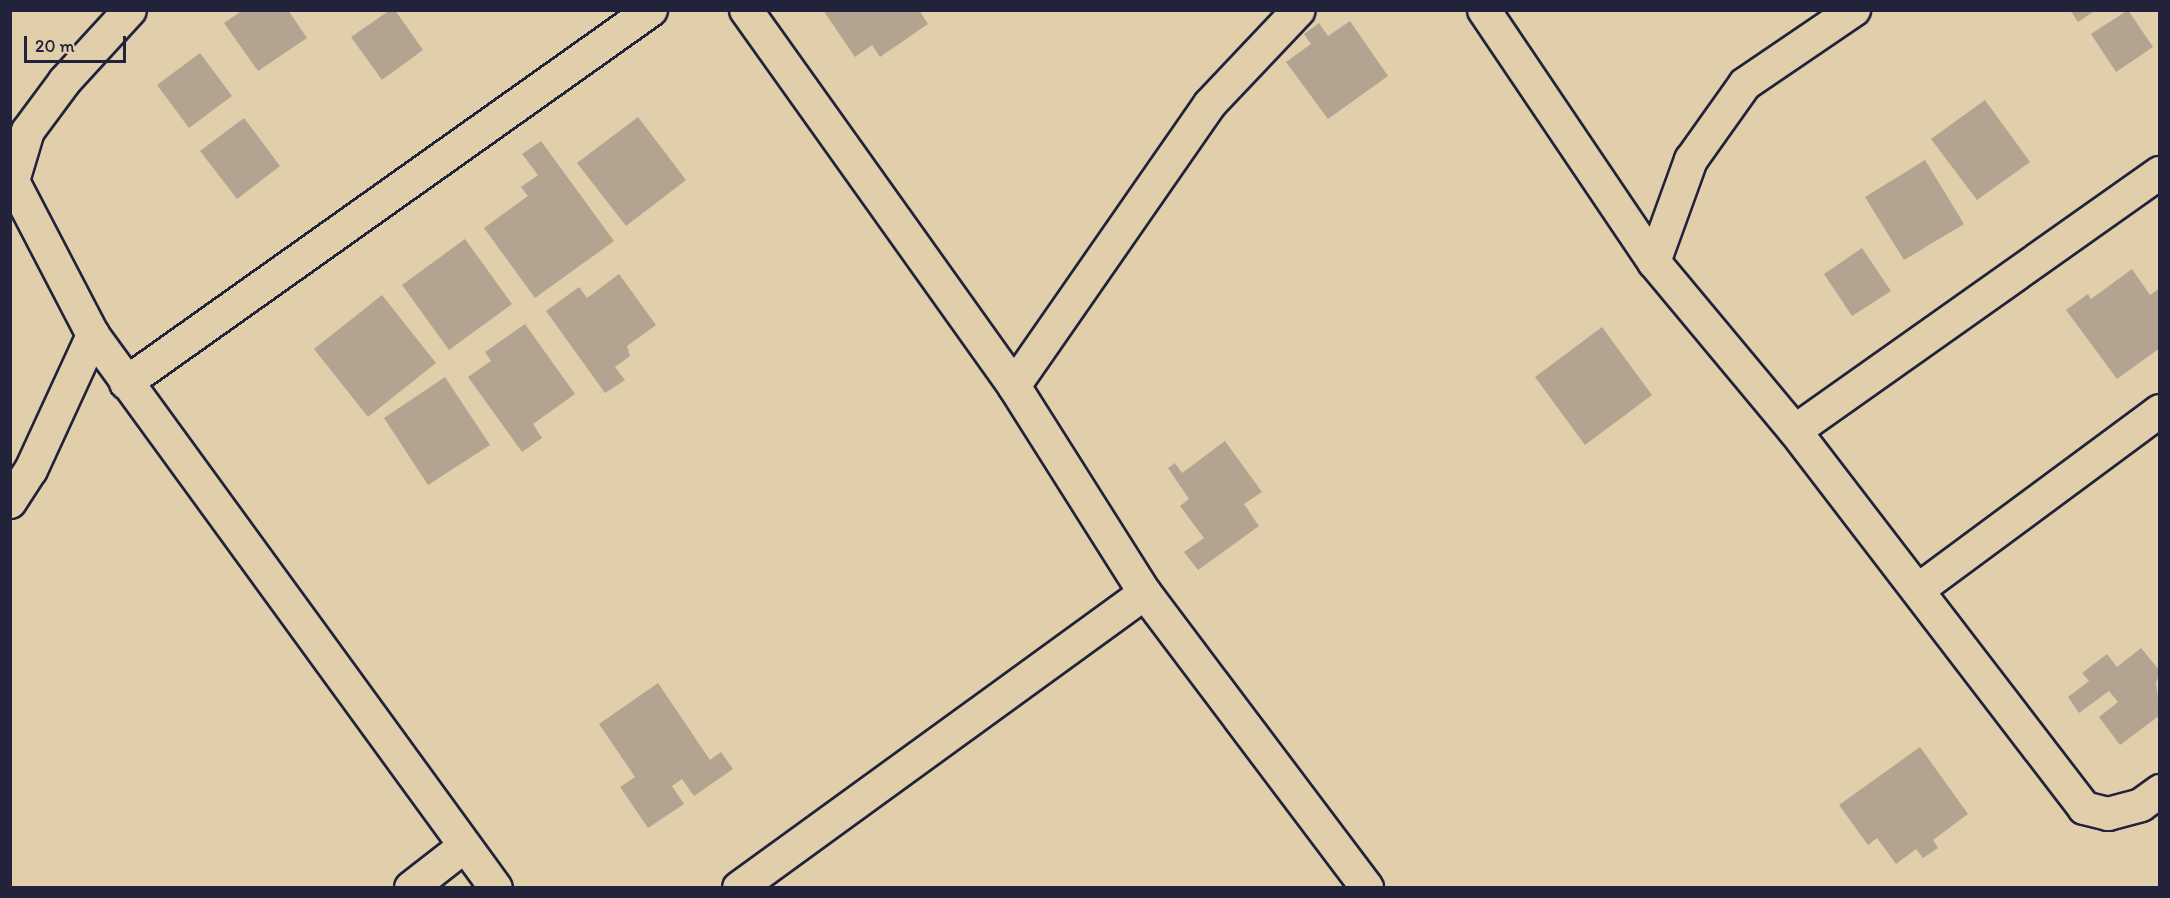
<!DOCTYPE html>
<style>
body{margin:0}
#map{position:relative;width:2170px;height:898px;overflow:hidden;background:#e1cfac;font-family:Itim,sans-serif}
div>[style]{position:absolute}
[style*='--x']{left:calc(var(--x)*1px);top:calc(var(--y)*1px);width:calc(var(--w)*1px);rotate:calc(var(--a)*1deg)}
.building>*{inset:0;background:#b2a490}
.roads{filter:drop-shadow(2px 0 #22223b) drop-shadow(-2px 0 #22223b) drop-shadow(0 2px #22223b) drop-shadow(0 -2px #22223b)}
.street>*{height:32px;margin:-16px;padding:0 16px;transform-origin:16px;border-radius:16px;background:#e1cfac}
span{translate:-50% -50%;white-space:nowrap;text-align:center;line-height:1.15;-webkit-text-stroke:4.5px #e1cfac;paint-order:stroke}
.frame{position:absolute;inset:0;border:12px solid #22223b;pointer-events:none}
.scale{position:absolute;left:24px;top:36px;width:102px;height:27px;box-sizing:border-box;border:3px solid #22223b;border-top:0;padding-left:8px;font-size:18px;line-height:21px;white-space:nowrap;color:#22223b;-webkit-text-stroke:4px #e1cfac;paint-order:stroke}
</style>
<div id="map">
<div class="building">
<div style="clip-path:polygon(243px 10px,288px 10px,307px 38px,258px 71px,224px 23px)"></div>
<div style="clip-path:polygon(390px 10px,395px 10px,423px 50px,382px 80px,351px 37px)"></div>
<div style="clip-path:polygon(823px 10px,919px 10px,928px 24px,880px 57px,872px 45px,855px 57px)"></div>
<div style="clip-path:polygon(2070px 10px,2096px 10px,2078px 22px)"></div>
<div style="clip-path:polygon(2128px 10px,2153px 47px,2116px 72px,2091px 34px)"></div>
<div style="clip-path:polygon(1350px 21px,1388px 76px,1328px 119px,1286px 62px,1311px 44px,1304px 34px,1319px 23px,1328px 36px)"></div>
<div style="clip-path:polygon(200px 53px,232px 96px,189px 128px,157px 85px)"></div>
<div style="clip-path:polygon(1985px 100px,2030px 162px,1977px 200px,1931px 139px)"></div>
<div style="clip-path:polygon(638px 117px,686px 180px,626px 226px,577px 163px)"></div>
<div style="clip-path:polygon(244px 118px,280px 166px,237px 199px,200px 151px)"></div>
<div style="clip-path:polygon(541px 141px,614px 241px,535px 298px,484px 228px,528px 196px,521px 187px,538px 175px,522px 154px)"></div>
<div style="clip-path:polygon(1925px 160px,1964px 224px,1904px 260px,1865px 197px)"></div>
<div style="clip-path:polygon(465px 239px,512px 304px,449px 350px,402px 285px)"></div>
<div style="clip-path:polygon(1862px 248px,1891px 291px,1852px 316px,1824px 274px)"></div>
<div style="clip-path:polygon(2132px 269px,2150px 295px,2160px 288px,2160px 348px,2117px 379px,2066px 310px,2088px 294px,2091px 299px)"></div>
<div style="clip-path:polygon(619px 274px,656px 325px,627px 346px,630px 356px,615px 367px,625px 380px,605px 393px,546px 311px,579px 287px,587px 298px)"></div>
<div style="clip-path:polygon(382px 295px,436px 363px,368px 417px,314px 349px)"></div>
<div style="clip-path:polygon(525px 324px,575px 394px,533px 424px,542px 438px,522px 452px,468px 377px,491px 361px,485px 352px)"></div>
<div style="clip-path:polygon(1602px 327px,1652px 395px,1585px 445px,1535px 377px)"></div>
<div style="clip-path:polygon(445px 377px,490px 445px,428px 485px,384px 418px)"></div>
<div style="clip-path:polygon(1225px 441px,1262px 492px,1244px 504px,1259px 526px,1198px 570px,1184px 552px,1204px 538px,1180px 506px,1189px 499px,1168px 468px,1175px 463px,1182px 473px)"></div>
<div style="clip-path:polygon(2141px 648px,2160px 671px,2156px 683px,2160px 715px,2120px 745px,2099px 717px,2118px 702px,2109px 691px,2079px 713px,2068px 697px,2089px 681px,2082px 673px,2107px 654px,2117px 667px)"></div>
<div style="clip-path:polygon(658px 683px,710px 760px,721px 752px,733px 769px,694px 796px,682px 779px,672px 786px,684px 804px,648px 828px,620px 787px,635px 777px,599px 724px)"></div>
<div style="clip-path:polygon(1920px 747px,1968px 814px,1933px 840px,1938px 848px,1923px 858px,1916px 849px,1896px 864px,1877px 838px,1868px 845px,1839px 805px)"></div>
</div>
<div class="roads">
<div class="street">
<div style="--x:746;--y:10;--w:462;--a:54.5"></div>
<div style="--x:1014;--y:386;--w:245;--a:57.7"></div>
<div style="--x:1145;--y:593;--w:369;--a:53"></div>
<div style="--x:1484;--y:10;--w:304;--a:56"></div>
<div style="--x:1654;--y:262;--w:220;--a:50.2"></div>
<div style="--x:1795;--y:431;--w:475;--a:52.5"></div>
<div style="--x:2084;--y:808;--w:25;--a:14"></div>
<div style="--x:2108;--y:814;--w:34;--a:-15"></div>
<div style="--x:2141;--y:805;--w:24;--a:-36"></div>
<div style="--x:1654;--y:262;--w:109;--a:-70.1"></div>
<div style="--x:1691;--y:160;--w:93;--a:-54.6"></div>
<div style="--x:1745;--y:84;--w:132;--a:-34.2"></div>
<div style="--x:93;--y:335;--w:684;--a:53.92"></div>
<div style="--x:126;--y:383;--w:644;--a:-35.39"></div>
<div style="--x:1014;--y:386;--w:343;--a:-55.2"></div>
<div style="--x:1210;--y:104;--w:129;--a:-46.6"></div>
<div style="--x:1795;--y:431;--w:447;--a:-35.3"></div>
<div style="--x:10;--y:502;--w:38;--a:-57"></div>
<div style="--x:31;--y:470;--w:149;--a:-65.3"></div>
<div style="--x:93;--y:335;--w:174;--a:-117.5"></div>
<div style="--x:13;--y:181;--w:52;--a:-73.3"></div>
<div style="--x:28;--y:131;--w:62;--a:-53.5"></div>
<div style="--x:65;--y:81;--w:96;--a:-47.5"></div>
<div style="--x:1918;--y:590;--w:301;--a:-36.5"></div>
<div style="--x:411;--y:888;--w:68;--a:-37.9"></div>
<div style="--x:739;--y:888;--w:502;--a:-36"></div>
</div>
</div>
<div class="frame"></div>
<div class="scale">20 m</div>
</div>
